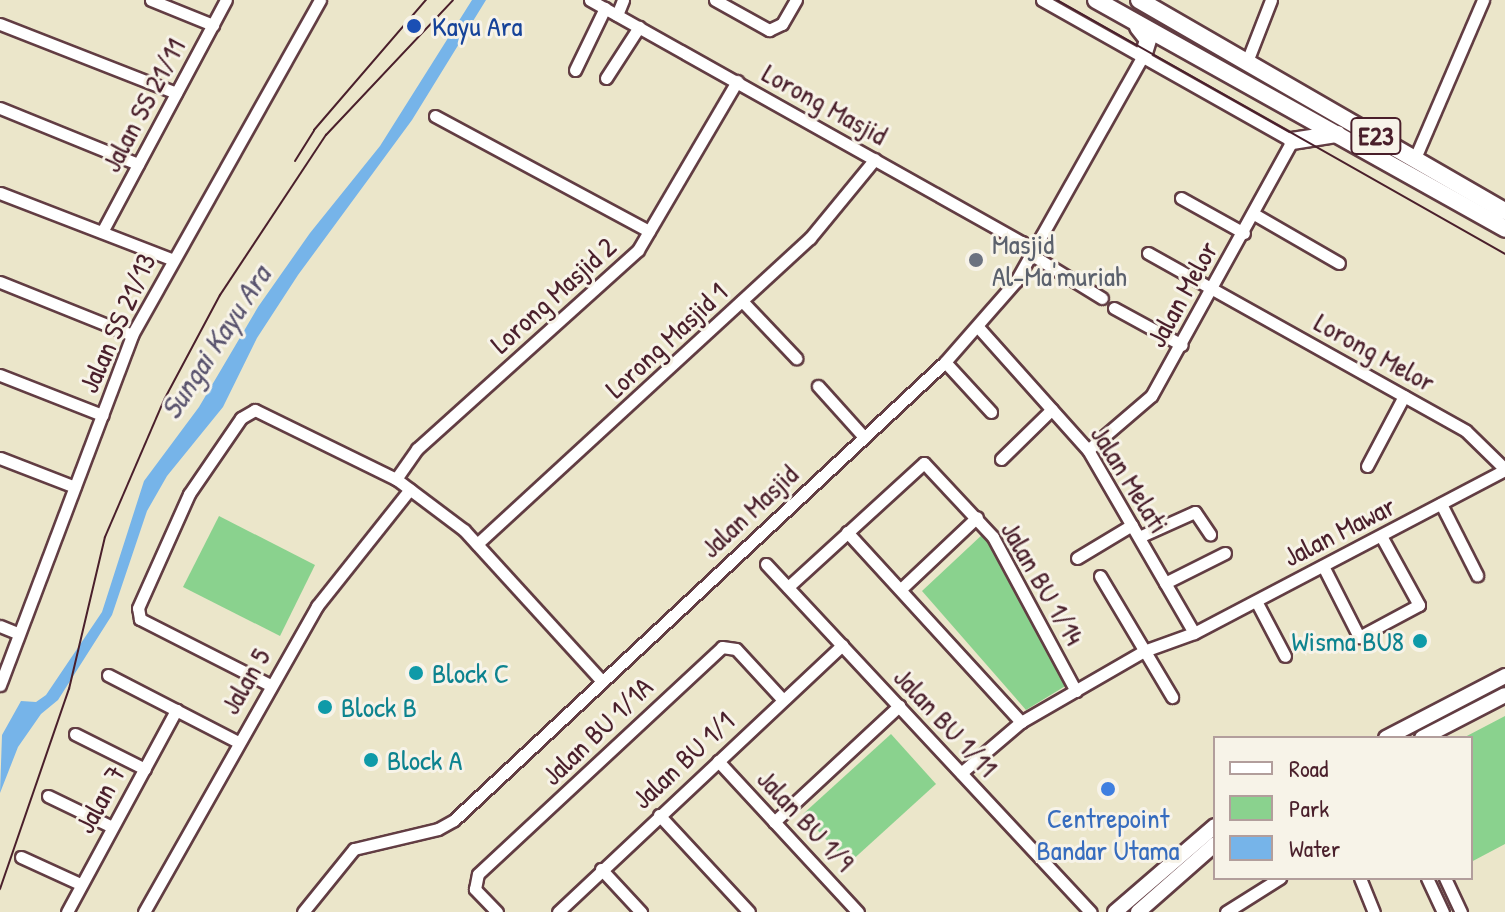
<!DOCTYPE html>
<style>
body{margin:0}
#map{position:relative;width:1505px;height:912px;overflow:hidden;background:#ebe6ca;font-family:"Patrick Hand",sans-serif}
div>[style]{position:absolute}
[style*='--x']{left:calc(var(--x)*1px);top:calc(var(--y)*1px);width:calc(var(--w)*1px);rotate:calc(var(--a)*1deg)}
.green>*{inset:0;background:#8ad28e}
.water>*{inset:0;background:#76b4e9}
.roads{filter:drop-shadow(2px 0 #623d43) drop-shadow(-2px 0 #623d43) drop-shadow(0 2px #623d43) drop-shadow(0 -2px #623d43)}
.minor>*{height:11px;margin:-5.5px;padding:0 5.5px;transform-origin:5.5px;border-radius:5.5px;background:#fff}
.major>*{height:14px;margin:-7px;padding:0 7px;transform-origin:7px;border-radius:7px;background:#fff}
.highway>*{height:16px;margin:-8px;padding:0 8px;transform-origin:8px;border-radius:8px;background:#fff}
.tram>*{height:2px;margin:-1px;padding:0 1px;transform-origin:1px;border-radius:1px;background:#4a1f2b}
.dots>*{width:22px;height:22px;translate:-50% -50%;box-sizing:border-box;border:4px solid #f7f3e8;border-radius:50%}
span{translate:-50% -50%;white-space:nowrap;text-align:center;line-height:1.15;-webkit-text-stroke:6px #f7f3e8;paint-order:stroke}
.shield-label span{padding:2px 6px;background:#f7f3e8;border:2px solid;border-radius:6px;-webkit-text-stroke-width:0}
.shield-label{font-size:26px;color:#4a1f2b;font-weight:700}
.transit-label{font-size:28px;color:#164399}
.left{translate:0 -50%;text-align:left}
.street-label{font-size:28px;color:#4a1f2b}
.worship-label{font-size:28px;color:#5b616d}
.culture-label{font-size:28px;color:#0d838f}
.right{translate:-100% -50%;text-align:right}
.shop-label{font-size:28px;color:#366cbe}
.water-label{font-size:30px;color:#59536e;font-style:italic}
.legend{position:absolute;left:1213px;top:736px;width:260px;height:144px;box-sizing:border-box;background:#f7f3e8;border:2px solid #b29e9c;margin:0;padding:10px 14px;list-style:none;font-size:24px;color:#4a1f2b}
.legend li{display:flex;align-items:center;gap:16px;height:40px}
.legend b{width:40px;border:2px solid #b29e9c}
</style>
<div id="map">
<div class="green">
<div style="clip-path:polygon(219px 516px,315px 565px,280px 636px,183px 587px)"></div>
<div style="clip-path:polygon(984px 533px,1067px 685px,1026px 710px,922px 591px)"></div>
<div style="clip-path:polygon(1505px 716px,1505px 844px,1471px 862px,1471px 738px,1463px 738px)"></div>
<div style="clip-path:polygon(891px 734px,936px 784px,848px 864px,803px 814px)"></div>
</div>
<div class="water">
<div style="clip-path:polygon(472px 0,486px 0,412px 120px,298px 275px,257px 338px,223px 407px,167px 476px,147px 511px,112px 615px,58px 700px,41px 714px,18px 747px,0 793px,2px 735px,21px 701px,36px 702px,46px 695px,102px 612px,144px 481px,199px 407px,258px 307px,310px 233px,380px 146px)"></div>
</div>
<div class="roads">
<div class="minor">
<div style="--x:151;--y:0;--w:67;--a:22"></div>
<div style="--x:590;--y:0;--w:495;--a:29.3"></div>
<div style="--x:1022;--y:242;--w:16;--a:52"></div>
<div style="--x:1032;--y:255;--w:82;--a:31.6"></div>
<div style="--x:715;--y:0;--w:62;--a:29.1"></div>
<div style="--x:769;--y:30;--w:14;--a:-25"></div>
<div style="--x:782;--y:24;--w:28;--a:-60"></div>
<div style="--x:1042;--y:0;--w:287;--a:29.4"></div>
<div style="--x:1292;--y:141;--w:291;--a:118.9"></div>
<div style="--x:1151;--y:396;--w:83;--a:139.4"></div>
<div style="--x:617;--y:15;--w:16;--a:-68"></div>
<div style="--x:0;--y:24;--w:189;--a:21.4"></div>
<div style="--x:1248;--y:59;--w:63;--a:-68.7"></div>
<div style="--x:575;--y:70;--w:69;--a:-64.2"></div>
<div style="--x:606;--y:78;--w:61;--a:-57.1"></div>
<div style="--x:0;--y:108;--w:149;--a:22.1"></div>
<div style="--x:435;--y:116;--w:243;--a:28.3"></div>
<div style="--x:1415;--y:158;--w:172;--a:-66.7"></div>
<div style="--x:0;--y:193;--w:183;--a:21.1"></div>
<div style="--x:1181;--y:198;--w:72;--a:29.1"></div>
<div style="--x:1254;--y:214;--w:98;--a:30"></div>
<div style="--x:102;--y:232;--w:263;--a:-61.9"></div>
<div style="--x:1148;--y:253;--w:364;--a:29.2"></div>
<div style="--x:1466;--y:431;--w:54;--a:44.3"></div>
<div style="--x:0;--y:282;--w:142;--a:21.9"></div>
<div style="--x:742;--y:301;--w:79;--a:46.5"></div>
<div style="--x:1114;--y:308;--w:77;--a:28.6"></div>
<div style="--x:978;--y:327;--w:165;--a:48.2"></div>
<div style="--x:1088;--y:450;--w:211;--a:59.9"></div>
<div style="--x:945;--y:362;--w:68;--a:47.4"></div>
<div style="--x:0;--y:375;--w:110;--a:21.4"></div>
<div style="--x:818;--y:386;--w:69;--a:48"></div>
<div style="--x:0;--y:458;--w:80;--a:21.1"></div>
<div style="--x:1001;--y:459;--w:71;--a:-44.4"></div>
<div style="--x:1367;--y:466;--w:79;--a:-62.1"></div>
<div style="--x:396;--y:479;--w:37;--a:-55"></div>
<div style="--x:417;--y:449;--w:297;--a:-42"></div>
<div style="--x:638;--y:250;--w:196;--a:-59.6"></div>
<div style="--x:1441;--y:504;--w:80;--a:63.1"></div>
<div style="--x:847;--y:532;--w:258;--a:47.5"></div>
<div style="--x:1139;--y:537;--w:61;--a:-24.1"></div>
<div style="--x:1195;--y:512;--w:27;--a:56"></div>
<div style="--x:477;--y:544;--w:452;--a:-42.6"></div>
<div style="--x:810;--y:238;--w:102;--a:-50.6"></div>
<div style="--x:1077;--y:558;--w:64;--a:-31"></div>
<div style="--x:766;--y:564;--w:476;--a:47"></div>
<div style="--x:1323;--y:566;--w:80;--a:63.1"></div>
<div style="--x:1359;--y:637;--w:68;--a:-28.1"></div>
<div style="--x:1419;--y:605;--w:79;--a:-118.8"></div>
<div style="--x:1100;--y:576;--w:141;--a:59.2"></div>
<div style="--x:1165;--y:583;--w:67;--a:-26.6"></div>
<div style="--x:788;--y:587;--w:184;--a:-42.4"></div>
<div style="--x:924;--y:463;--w:101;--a:47"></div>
<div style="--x:993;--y:537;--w:175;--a:61.7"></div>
<div style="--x:902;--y:588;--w:103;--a:-43.4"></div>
<div style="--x:1256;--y:601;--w:62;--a:62.2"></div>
<div style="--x:0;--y:626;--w:18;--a:22"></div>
<div style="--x:108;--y:675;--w:146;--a:27.3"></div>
<div style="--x:0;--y:685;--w:374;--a:-69.3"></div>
<div style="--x:132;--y:335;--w:384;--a:-60.7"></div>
<div style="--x:270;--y:685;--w:146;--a:-153.1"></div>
<div style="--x:140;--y:619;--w:11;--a:-100"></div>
<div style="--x:138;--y:608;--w:125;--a:-65.9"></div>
<div style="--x:189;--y:494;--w:92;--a:-55.6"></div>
<div style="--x:241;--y:418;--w:16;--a:-30"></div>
<div style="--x:255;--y:410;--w:157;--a:26.1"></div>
<div style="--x:396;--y:479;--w:85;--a:36.9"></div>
<div style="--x:464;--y:530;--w:205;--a:47.6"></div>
<div style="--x:75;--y:734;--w:78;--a:26.6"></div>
<div style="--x:718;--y:761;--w:206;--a:47.2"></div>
<div style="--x:961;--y:773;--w:79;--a:-40.4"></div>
<div style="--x:1021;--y:722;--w:142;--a:-30"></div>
<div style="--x:1144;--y:651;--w:53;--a:-19.8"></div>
<div style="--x:1194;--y:633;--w:351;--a:-27.7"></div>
<div style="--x:48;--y:796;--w:71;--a:25.8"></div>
<div style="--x:659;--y:815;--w:132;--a:47.1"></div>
<div style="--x:774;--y:822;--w:171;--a:-42.9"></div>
<div style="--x:21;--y:857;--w:65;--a:24.6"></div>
<div style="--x:601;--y:869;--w:59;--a:47.1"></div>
<div style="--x:1360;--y:878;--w:37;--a:68"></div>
<div style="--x:1427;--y:878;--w:38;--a:65"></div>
<div style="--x:1445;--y:878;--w:38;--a:65"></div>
<div style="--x:67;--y:912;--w:230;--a:-61.6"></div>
<div style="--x:144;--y:912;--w:352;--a:-60.5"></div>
<div style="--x:317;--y:606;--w:149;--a:-51.5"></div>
<div style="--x:303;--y:912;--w:81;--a:-51"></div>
<div style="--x:354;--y:849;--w:86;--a:-13.4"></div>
<div style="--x:438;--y:829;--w:18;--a:-29"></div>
<div style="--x:454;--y:820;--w:671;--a:-43.01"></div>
<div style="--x:945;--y:362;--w:108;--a:-48.8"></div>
<div style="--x:1016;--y:281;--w:258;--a:-60.6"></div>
<div style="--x:497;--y:912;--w:32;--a:-134"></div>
<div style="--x:475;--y:889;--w:15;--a:-79"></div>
<div style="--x:478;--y:874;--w:333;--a:-42.9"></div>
<div style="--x:722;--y:647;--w:14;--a:8"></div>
<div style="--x:736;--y:649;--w:69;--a:47.3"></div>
<div style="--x:558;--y:912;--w:390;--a:-43.2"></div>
<div style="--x:1226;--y:912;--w:64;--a:-32.2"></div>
</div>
<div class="major">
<div style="--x:1386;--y:738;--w:134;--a:-27.5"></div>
<div style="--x:1422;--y:738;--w:93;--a:-27.4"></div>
<div style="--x:1115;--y:912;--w:132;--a:-40.7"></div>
<div style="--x:1138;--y:912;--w:103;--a:-41.4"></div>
</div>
<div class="highway">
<div style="--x:1096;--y:0;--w:469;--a:29.2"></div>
<div style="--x:1139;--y:0;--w:422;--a:30"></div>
<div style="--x:1138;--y:27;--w:16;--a:52"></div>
<div style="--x:1148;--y:40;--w:17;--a:107"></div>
<div style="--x:1292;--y:141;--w:46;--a:-8.8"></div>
</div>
</div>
<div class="tram">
<div style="--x:1057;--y:0;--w:515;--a:29.55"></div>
<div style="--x:295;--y:161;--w:36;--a:-58"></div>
<div style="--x:314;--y:130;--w:172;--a:-49.3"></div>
<div style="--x:0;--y:889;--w:212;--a:-71"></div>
<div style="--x:69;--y:689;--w:156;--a:-76.7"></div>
<div style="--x:105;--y:537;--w:151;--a:-66.7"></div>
<div style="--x:165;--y:398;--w:117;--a:-61.9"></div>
<div style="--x:220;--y:295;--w:192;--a:-56.5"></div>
<div style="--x:326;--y:135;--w:185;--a:-46.7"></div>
</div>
<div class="dots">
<div style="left:414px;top:26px;background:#1a4fb4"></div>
<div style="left:976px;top:260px;background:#6b7280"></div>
<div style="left:1420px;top:641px;background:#0f9aa8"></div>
<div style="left:416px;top:673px;background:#0f9aa8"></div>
<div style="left:325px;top:707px;background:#0f9aa8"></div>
<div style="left:371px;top:760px;background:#0f9aa8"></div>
<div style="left:1108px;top:789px;background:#3f7fe0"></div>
</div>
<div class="shield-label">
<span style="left:1376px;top:136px">E23</span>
</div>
<div class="transit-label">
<span class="left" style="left:432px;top:26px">Kayu Ara</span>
</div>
<div class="street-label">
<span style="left:825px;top:104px;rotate:29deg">Lorong Masjid</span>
<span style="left:143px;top:105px;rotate:-62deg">Jalan SS 21/11</span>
<span style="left:1182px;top:294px;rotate:-61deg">Jalan Melor</span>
<span style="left:553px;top:295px;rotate:-42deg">Lorong Masjid 2</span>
<span style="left:117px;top:323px;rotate:-66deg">Jalan SS 21/13</span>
<span style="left:666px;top:340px;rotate:-43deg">Lorong Masjid 1</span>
<span style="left:1375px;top:352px;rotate:29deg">Lorong Melor</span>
<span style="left:1130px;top:479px;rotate:58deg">Jalan Melati</span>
<span style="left:749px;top:511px;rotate:-43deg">Jalan Masjid</span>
<span style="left:1339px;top:531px;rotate:-27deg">Jalan Mawar</span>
<span style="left:1043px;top:583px;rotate:60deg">Jalan BU 1/14</span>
<span style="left:245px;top:681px;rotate:-60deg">Jalan 5</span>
<span style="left:946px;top:722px;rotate:47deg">Jalan BU 1/11</span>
<span style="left:597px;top:731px;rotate:-44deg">Jalan BU 1/1A</span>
<span style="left:683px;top:760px;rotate:-43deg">Jalan BU 1/1</span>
<span style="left:100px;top:799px;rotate:-61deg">Jalan 7</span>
<span style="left:806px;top:820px;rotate:47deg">Jalan BU 1/9</span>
</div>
<div class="worship-label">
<span class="left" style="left:992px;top:260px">Masjid<br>Al-Ma'muriah</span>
</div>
<div class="culture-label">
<span class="right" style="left:1404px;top:641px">Wisma BU8</span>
<span class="left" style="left:432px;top:673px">Block C</span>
<span class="left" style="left:341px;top:707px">Block B</span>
<span class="left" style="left:387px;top:760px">Block A</span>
</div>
<div class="shop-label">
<span style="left:1108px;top:834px">Centrepoint<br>Bandar Utama</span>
</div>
<div class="water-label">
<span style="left:215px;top:342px;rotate:-57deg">Sungai Kayu Ara</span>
</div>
<ul class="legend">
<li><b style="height:10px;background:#fff"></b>Road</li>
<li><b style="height:22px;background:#8ad28e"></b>Park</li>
<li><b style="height:22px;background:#76b4e9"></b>Water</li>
</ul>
</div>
